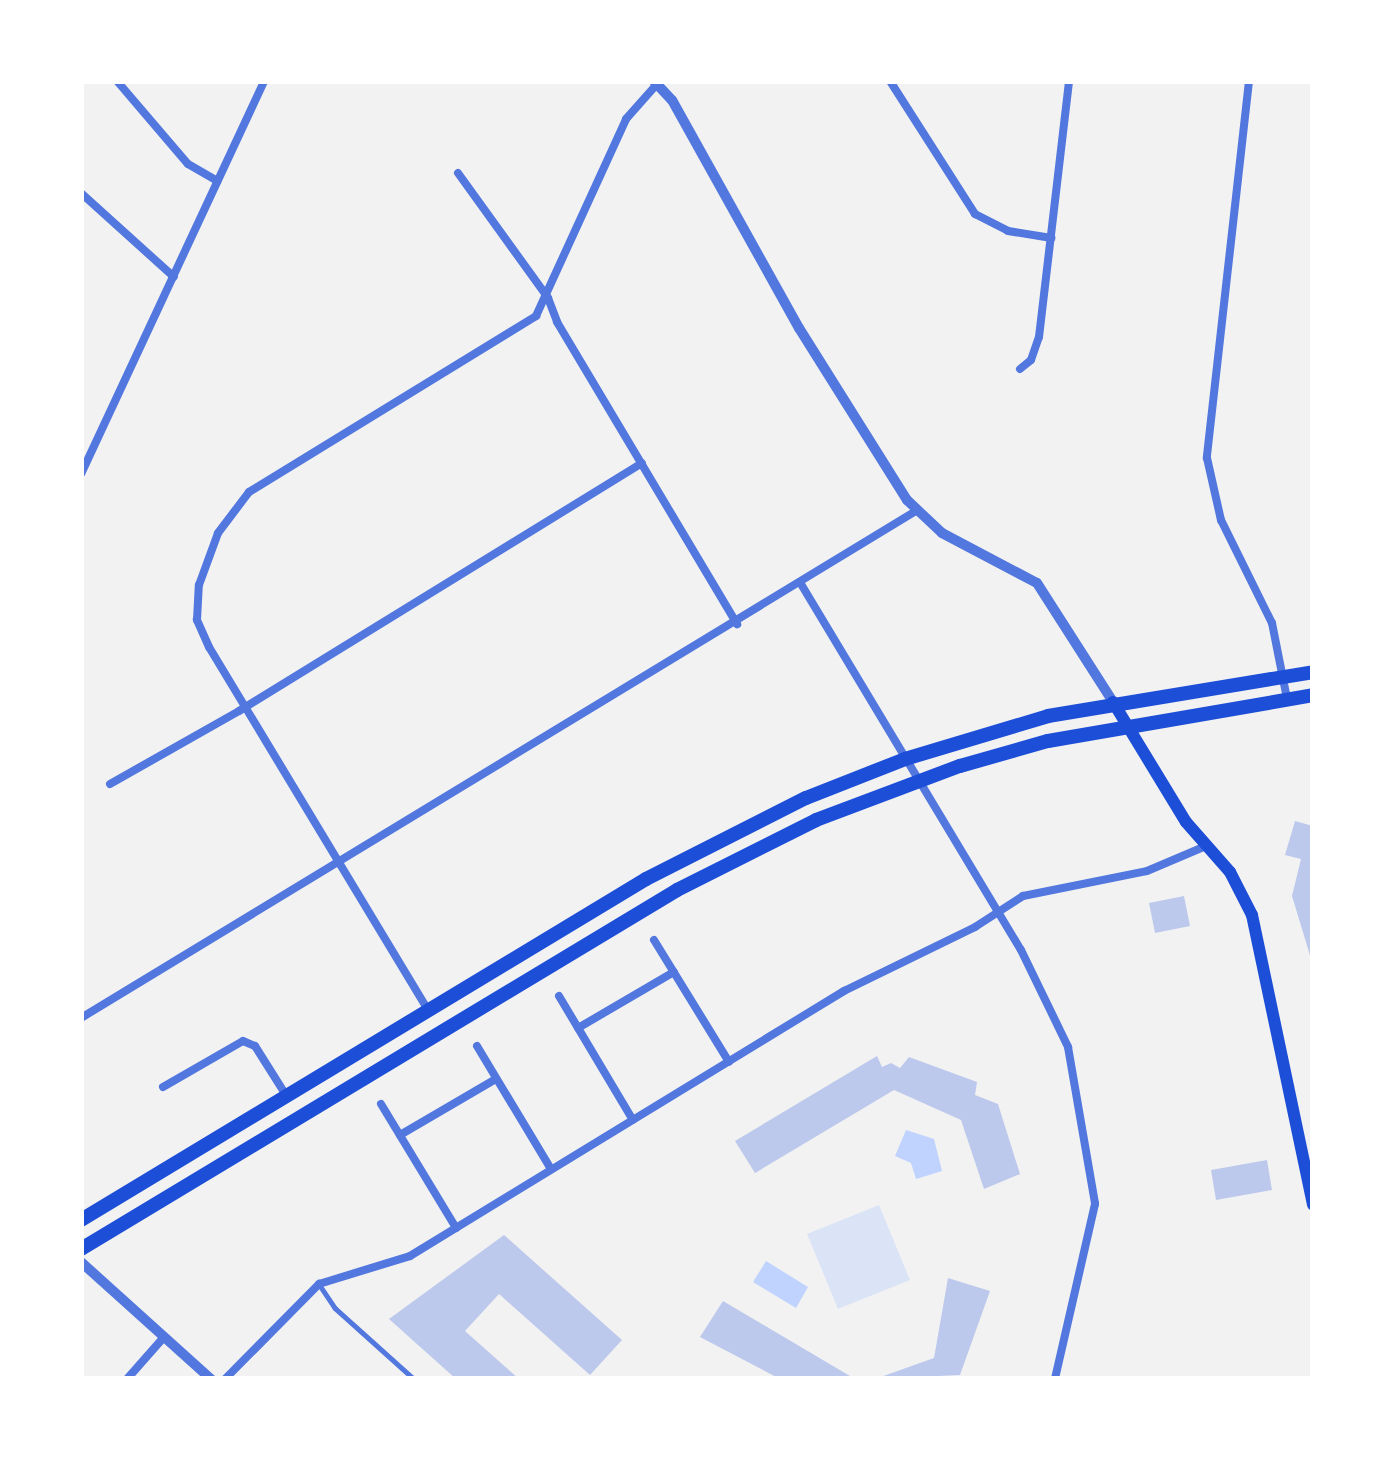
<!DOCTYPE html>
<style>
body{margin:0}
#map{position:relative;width:1394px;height:1460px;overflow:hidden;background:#f2f2f2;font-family:"Golos Text",sans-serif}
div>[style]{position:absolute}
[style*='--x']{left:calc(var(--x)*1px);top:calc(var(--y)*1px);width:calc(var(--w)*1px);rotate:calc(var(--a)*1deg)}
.green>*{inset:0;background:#dbe4f7}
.water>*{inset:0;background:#bfd3fe}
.building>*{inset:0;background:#bdc9ec}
.service>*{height:4.5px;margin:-2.25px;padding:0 2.25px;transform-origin:2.25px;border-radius:2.25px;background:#5277de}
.minor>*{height:8px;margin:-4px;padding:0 4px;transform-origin:4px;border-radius:4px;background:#5277de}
.tertiary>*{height:10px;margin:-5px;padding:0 5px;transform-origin:5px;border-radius:5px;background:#5277de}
.secondary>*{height:12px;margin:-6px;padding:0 6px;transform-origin:6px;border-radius:6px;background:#1d4ed8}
.primary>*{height:14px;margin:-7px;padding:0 7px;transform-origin:7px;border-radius:7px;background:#1d4ed8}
span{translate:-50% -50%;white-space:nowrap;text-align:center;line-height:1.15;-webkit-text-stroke:9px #fff;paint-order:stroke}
.frame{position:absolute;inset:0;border:84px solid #fff;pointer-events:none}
</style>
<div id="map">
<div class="green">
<div style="clip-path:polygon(879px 1205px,910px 1280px,838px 1309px,807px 1234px)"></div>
</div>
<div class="water">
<div style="clip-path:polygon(906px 1130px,934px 1139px,942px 1171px,916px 1179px,911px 1163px,895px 1156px)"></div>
<div style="clip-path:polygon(766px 1261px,808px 1287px,796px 1308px,753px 1282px)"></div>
</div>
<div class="building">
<div style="clip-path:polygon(1295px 821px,1313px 826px,1312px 962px,1292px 896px,1301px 859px,1285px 855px)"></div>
<div style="clip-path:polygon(1184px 896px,1190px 926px,1155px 933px,1149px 903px)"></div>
<div style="clip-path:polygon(877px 1056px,882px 1067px,891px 1063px,900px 1068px,909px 1057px,977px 1082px,975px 1095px,998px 1104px,1020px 1174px,984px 1189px,961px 1120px,894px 1090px,755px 1173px,735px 1141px)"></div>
<div style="clip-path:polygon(1267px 1160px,1272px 1190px,1216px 1200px,1211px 1170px)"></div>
<div style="clip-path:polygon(504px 1235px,622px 1340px,590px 1375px,499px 1294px,465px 1331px,519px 1379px,456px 1379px,389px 1319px)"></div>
<div style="clip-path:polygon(948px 1278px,990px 1291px,960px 1375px,875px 1379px,934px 1358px)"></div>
<div style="clip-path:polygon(723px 1301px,855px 1379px,780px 1379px,700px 1337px)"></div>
</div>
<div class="service">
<div style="--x:319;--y:1284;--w:29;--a:56"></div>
<div style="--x:335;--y:1308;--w:106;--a:41.9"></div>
</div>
<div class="minor">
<div style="--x:117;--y:81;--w:109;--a:49.5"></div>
<div style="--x:188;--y:164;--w:34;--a:30"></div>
<div style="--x:890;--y:81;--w:158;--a:57.4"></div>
<div style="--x:975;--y:214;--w:37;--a:27"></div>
<div style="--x:1008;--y:231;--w:44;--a:9.2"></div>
<div style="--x:1249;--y:81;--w:379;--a:96.4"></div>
<div style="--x:1207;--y:458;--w:64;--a:77.3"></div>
<div style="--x:1221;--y:520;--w:115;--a:63.7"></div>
<div style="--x:1272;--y:623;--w:77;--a:78.8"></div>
<div style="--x:458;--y:173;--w:154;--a:54.2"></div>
<div style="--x:548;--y:298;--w:26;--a:69"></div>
<div style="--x:557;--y:322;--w:352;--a:59.2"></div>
<div style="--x:81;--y:193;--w:125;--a:42.1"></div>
<div style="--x:1020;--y:369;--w:14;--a:-39"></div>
<div style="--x:1031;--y:360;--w:24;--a:-71"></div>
<div style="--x:1039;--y:337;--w:258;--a:-83.3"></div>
<div style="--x:81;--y:474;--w:434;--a:-65"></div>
<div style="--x:801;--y:584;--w:427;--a:59"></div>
<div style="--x:1021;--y:950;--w:108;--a:64.1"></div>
<div style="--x:1068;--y:1047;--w:159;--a:80.2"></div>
<div style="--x:1095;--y:1204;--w:180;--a:102.9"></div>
<div style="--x:110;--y:784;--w:148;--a:-29.5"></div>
<div style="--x:239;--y:711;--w:473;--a:-31.6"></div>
<div style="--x:654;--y:940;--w:143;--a:58.4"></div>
<div style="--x:559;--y:996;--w:144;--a:59.2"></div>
<div style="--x:428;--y:1010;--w:424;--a:-121.1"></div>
<div style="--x:209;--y:647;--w:30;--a:-114"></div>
<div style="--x:197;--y:620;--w:35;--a:-87"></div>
<div style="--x:199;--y:585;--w:55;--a:-69.9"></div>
<div style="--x:218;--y:533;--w:51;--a:-52.9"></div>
<div style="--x:249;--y:492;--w:337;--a:-31.5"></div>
<div style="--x:536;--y:316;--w:217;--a:-65.4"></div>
<div style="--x:626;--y:119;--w:47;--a:-48.5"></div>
<div style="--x:81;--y:1018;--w:977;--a:-31.27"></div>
<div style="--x:578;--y:1028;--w:111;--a:-30.3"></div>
<div style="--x:477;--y:1046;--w:144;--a:59"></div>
<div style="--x:163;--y:1087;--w:92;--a:-29.9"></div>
<div style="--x:243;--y:1041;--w:13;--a:23"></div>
<div style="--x:255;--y:1046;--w:58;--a:57.7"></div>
<div style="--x:381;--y:1104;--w:145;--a:58.8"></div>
<div style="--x:400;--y:1135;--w:111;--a:-30.3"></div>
<div style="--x:127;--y:1379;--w:56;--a:-48.6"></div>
<div style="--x:225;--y:1379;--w:134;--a:-45.3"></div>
<div style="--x:319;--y:1284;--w:95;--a:-17.1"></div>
<div style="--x:410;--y:1256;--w:509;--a:-31.41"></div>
<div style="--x:844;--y:991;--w:146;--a:-26"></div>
<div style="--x:975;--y:927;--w:57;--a:-32.9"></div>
<div style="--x:1023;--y:896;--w:126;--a:-11.4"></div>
<div style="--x:1147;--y:871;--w:64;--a:-23"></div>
</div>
<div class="tertiary">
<div style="--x:654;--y:81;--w:26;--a:47"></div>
<div style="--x:672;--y:100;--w:261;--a:60.9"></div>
<div style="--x:799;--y:328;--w:203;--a:57.9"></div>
<div style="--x:907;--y:500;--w:48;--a:43.3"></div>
<div style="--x:942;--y:533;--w:107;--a:27.8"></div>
<div style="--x:1037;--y:583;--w:141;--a:57.4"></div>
<div style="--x:81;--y:1262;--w:175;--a:42"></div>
</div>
<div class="secondary">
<div style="--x:1113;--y:702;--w:140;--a:58.7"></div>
<div style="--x:1186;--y:822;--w:67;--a:48.7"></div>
<div style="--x:1230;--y:872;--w:48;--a:62.9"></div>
<div style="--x:1252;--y:915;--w:296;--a:78.1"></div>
</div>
<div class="primary">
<div style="--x:81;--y:1220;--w:660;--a:-31.11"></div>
<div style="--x:646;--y:879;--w:179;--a:-26.9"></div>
<div style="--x:806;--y:798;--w:106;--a:-21.5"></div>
<div style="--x:905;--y:759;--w:149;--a:-16.7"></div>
<div style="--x:1048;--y:716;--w:269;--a:-9.4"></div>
<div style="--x:81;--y:1249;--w:696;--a:-31.06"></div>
<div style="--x:677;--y:890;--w:156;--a:-26.7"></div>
<div style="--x:816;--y:820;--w:154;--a:-20.6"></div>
<div style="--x:960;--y:766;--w:91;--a:-15.9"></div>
<div style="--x:1048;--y:741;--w:269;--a:-9.8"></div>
</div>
<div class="frame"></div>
</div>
